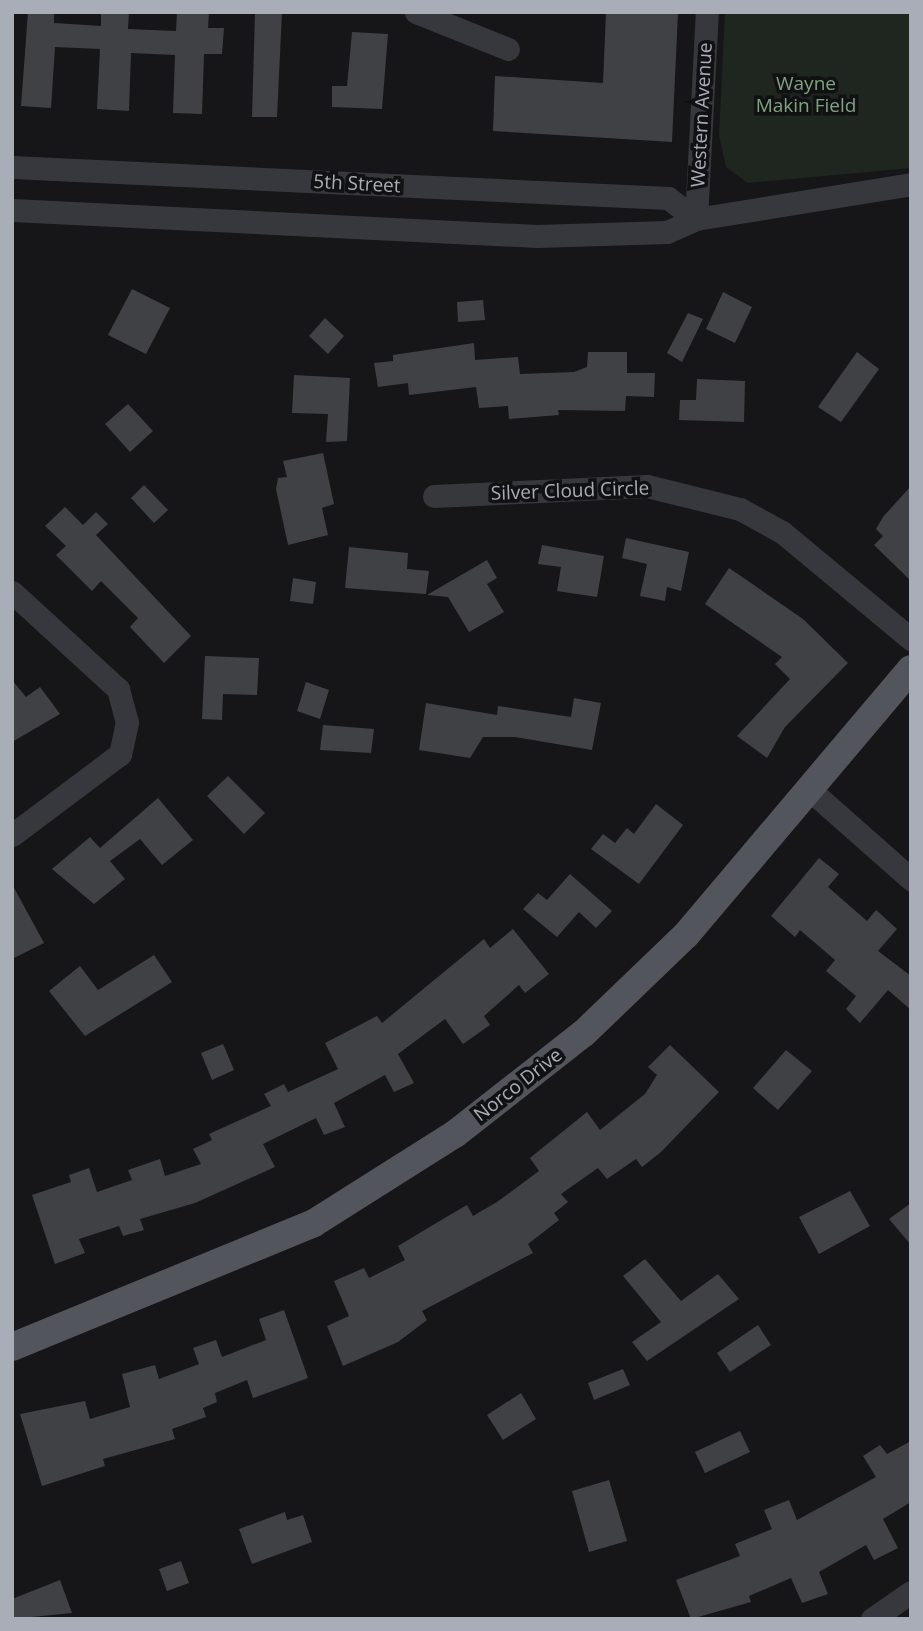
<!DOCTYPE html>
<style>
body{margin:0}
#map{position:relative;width:923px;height:1631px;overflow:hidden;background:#161618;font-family:"Open Sans",sans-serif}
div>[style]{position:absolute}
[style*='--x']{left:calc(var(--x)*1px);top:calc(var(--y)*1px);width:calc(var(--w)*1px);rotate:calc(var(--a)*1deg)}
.green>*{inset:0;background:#1e261f}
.building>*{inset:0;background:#404145}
.minor>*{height:23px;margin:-11.5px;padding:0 11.5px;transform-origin:11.5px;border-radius:11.5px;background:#37383d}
.major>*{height:28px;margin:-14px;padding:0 14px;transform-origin:14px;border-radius:14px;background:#53555c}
span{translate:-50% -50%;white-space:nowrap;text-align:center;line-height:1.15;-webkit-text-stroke:7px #111113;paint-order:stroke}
.park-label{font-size:19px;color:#7fa381}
.street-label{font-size:19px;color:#a8adb8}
.frame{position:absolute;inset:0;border:14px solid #a8adb8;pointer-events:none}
</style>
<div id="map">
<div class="green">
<div style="clip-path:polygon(725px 12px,911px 12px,911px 168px,748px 183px,726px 167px,719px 136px)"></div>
</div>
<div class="building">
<div style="clip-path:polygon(28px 12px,54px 12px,54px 23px,101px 26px,101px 12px,129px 12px,128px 29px,176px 31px,177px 12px,209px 12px,208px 28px,224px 28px,222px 54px,204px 54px,202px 114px,173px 113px,175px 55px,131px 53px,129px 111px,97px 109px,100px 49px,55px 47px,51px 108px,21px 106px)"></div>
<div style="clip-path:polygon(255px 12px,282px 12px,277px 117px,252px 117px)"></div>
<div style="clip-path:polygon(606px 12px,678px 12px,672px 142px,493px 131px,495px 76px,603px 83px)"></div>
<div style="clip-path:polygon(352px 32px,388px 34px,382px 109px,332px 107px,332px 86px,347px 86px)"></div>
<div style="clip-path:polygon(132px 289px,170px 308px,146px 354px,108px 335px)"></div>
<div style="clip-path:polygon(723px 292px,752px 307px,735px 343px,706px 329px)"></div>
<div style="clip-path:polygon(483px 300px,485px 320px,458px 322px,457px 302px)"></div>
<div style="clip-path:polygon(688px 313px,703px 319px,682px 362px,667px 353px)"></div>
<div style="clip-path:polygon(325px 318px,344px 336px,328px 354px,309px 336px)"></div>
<div style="clip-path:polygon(474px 343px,475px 360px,518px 357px,520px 374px,574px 372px,587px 367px,588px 352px,627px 352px,627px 373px,655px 373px,654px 397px,626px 396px,625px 411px,558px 410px,559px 415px,509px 419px,508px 406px,479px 408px,476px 387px,409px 395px,408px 383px,378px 387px,374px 363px,393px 361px,393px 355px)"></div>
<div style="clip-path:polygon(857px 352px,879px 369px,841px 422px,818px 407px)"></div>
<div style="clip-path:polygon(294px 375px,350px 378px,347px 441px,326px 442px,328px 414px,292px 413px)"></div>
<div style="clip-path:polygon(697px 379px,745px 381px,744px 422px,679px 420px,680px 400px,696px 400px)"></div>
<div style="clip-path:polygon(128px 404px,153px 431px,130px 452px,105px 424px)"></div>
<div style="clip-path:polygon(323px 453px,334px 504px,322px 508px,328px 535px,288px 545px,276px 489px,278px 478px,287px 477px,283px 461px)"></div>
<div style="clip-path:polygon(144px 485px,168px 510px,154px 523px,131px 498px)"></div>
<div style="clip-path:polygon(911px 486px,911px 581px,874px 545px,883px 536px,876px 529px,883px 517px)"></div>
<div style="clip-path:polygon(65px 507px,83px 525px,96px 512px,108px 524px,96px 535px,191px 636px,164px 663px,130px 627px,138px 618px,101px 581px,92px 591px,56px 555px,66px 546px,45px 526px)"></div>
<div style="clip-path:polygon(626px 538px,689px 552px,681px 591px,667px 587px,665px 601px,640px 596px,647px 564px,622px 558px)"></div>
<div style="clip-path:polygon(542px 545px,604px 556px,597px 597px,557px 591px,561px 567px,538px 564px)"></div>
<div style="clip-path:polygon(349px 547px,408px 553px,407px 569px,429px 571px,426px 594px,345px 588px)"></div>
<div style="clip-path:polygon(487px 560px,497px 578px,487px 584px,504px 612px,469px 632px,448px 597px,427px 595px)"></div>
<div style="clip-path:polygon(729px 568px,803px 619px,848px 663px,785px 727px,767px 758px,737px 736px,790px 679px,775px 664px,782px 657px,705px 604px)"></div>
<div style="clip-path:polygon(293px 578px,316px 582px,313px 604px,290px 601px)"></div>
<div style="clip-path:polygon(205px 656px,259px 658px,257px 695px,223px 694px,222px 720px,202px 719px)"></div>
<div style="clip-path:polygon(12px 680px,26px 697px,40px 687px,60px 714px,12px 742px)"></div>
<div style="clip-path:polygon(306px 682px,329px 690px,320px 719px,297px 711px)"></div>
<div style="clip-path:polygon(574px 698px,601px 703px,592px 750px,515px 737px,483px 737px,470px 758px,419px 750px,426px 703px,497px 715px,498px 706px,571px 717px)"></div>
<div style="clip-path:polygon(323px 725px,374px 729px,371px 753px,320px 750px)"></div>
<div style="clip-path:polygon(228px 776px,265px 813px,244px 834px,207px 796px)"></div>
<div style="clip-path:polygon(158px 798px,193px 840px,162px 865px,140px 839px,110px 861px,125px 879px,94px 904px,52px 869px,90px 837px,100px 848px)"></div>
<div style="clip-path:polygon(656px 804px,683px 825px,639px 884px,591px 849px,603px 834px,615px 843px,627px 828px,634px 834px)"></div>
<div style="clip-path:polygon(819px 858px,839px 874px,828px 887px,867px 921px,876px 910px,897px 929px,878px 951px,911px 976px,911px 1010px,888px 990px,860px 1023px,846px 1009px,856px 996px,826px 971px,835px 960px,800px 930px,795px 937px,771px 916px)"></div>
<div style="clip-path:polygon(570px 874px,612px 911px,596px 928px,579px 912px,557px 937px,523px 909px,538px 893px,547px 900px)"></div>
<div style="clip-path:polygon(12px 884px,44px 943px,12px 959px)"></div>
<div style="clip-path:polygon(513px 929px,549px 974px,525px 993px,519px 985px,484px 1016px,490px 1025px,463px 1044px,445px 1019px,398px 1054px,414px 1083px,394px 1092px,385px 1075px,334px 1103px,345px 1127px,324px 1135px,316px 1118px,263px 1144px,275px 1167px,195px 1203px,140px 1219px,144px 1230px,123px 1236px,119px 1226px,79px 1239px,85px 1253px,55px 1264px,32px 1195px,71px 1182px,69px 1175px,89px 1168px,97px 1192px,132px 1180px,128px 1170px,160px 1159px,165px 1176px,201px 1164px,193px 1149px,212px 1140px,209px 1134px,271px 1106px,264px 1094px,284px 1084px,288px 1092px,338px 1069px,325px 1043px,377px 1016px,382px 1023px,484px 939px,490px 948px)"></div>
<div style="clip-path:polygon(154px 955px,172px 982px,85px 1036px,49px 991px,80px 966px,98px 990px)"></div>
<div style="clip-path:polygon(223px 1044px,234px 1070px,212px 1080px,201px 1053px)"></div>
<div style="clip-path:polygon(670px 1045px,719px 1092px,661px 1152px,642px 1167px,636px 1159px,607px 1179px,598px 1168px,561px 1194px,568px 1202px,554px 1213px,559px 1220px,528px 1244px,533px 1253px,422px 1311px,427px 1320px,398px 1342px,343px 1366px,327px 1326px,349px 1316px,334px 1281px,364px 1268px,369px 1278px,405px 1260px,398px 1246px,443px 1219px,467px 1205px,473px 1216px,497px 1202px,539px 1171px,530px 1158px,587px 1112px,600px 1130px,645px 1094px,657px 1075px,648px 1067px)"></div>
<div style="clip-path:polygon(786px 1050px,812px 1071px,778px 1110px,753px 1088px)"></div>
<div style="clip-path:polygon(850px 1191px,870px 1226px,819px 1254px,799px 1217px)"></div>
<div style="clip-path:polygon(911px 1203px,911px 1245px,889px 1219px)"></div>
<div style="clip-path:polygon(645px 1259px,681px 1301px,718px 1274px,739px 1299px,647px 1361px,632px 1342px,661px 1322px,623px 1276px)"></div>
<div style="clip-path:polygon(284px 1310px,308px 1378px,253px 1398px,247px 1380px,215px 1393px,217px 1402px,203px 1408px,206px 1417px,172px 1429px,175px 1439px,103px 1459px,105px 1466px,42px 1486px,20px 1414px,85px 1401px,90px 1419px,130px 1407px,122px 1374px,155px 1365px,159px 1379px,199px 1364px,193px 1348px,216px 1340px,222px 1357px,266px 1340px,259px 1319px)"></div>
<div style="clip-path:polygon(758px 1325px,771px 1345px,730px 1372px,717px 1353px)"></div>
<div style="clip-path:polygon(623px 1369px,630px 1385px,594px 1400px,588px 1383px)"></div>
<div style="clip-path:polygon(521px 1393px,536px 1419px,503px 1440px,487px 1415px)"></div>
<div style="clip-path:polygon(740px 1431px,750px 1452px,705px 1473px,695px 1452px)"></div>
<div style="clip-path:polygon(911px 1441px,911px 1502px,883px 1519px,898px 1548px,874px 1560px,866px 1545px,819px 1572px,828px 1594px,802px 1603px,791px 1578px,749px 1596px,751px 1602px,691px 1619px,676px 1580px,740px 1556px,735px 1544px,772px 1529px,764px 1510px,789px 1500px,797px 1520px,876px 1477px,863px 1456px,880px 1445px,887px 1454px)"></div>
<div style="clip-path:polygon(609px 1480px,627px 1541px,589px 1552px,572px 1491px)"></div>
<div style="clip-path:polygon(285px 1512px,287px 1520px,303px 1515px,312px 1542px,252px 1564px,239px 1529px)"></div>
<div style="clip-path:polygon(181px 1561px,189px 1583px,167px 1591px,159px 1569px)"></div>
<div style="clip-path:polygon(60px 1580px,72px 1613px,12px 1619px,12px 1599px)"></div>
</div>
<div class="minor">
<div style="--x:416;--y:12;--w:99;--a:21.9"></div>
<div style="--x:12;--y:167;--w:657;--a:2.71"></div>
<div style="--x:668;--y:198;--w:35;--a:37"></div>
<div style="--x:12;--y:210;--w:526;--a:2.84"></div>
<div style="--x:537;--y:236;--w:130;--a:-1.8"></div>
<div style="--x:667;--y:232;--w:32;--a:-24"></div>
<div style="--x:696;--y:219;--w:218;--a:-9.2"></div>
<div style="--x:696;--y:219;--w:207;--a:-87"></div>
<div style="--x:434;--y:496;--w:213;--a:-2.7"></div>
<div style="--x:647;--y:486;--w:96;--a:13.9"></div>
<div style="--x:740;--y:509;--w:48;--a:28.7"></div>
<div style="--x:782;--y:532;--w:168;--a:39.7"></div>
<div style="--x:12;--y:592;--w:144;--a:42.5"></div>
<div style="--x:118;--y:689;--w:34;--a:75"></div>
<div style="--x:127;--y:722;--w:33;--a:102"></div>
<div style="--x:120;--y:754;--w:135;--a:143.1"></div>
<div style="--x:810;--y:790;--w:135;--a:41.4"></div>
<div style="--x:872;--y:1619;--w:47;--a:-34.7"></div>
</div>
<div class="major">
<div style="--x:12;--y:1347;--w:326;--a:-22.3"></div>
<div style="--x:314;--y:1223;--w:167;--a:-32.3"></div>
<div style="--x:455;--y:1134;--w:164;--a:-38.1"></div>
<div style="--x:584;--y:1033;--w:141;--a:-43.9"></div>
<div style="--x:686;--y:935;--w:348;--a:-49.8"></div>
</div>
<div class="park-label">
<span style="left:806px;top:95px">Wayne<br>Makin Field</span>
</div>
<div class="street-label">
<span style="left:702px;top:115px;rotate:-87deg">Western Avenue</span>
<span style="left:357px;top:184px;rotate:3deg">5th Street</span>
<span style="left:570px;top:491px;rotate:-2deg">Silver Cloud Circle</span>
<span style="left:518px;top:1085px;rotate:-38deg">Norco Drive</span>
</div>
<div class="frame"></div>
</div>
